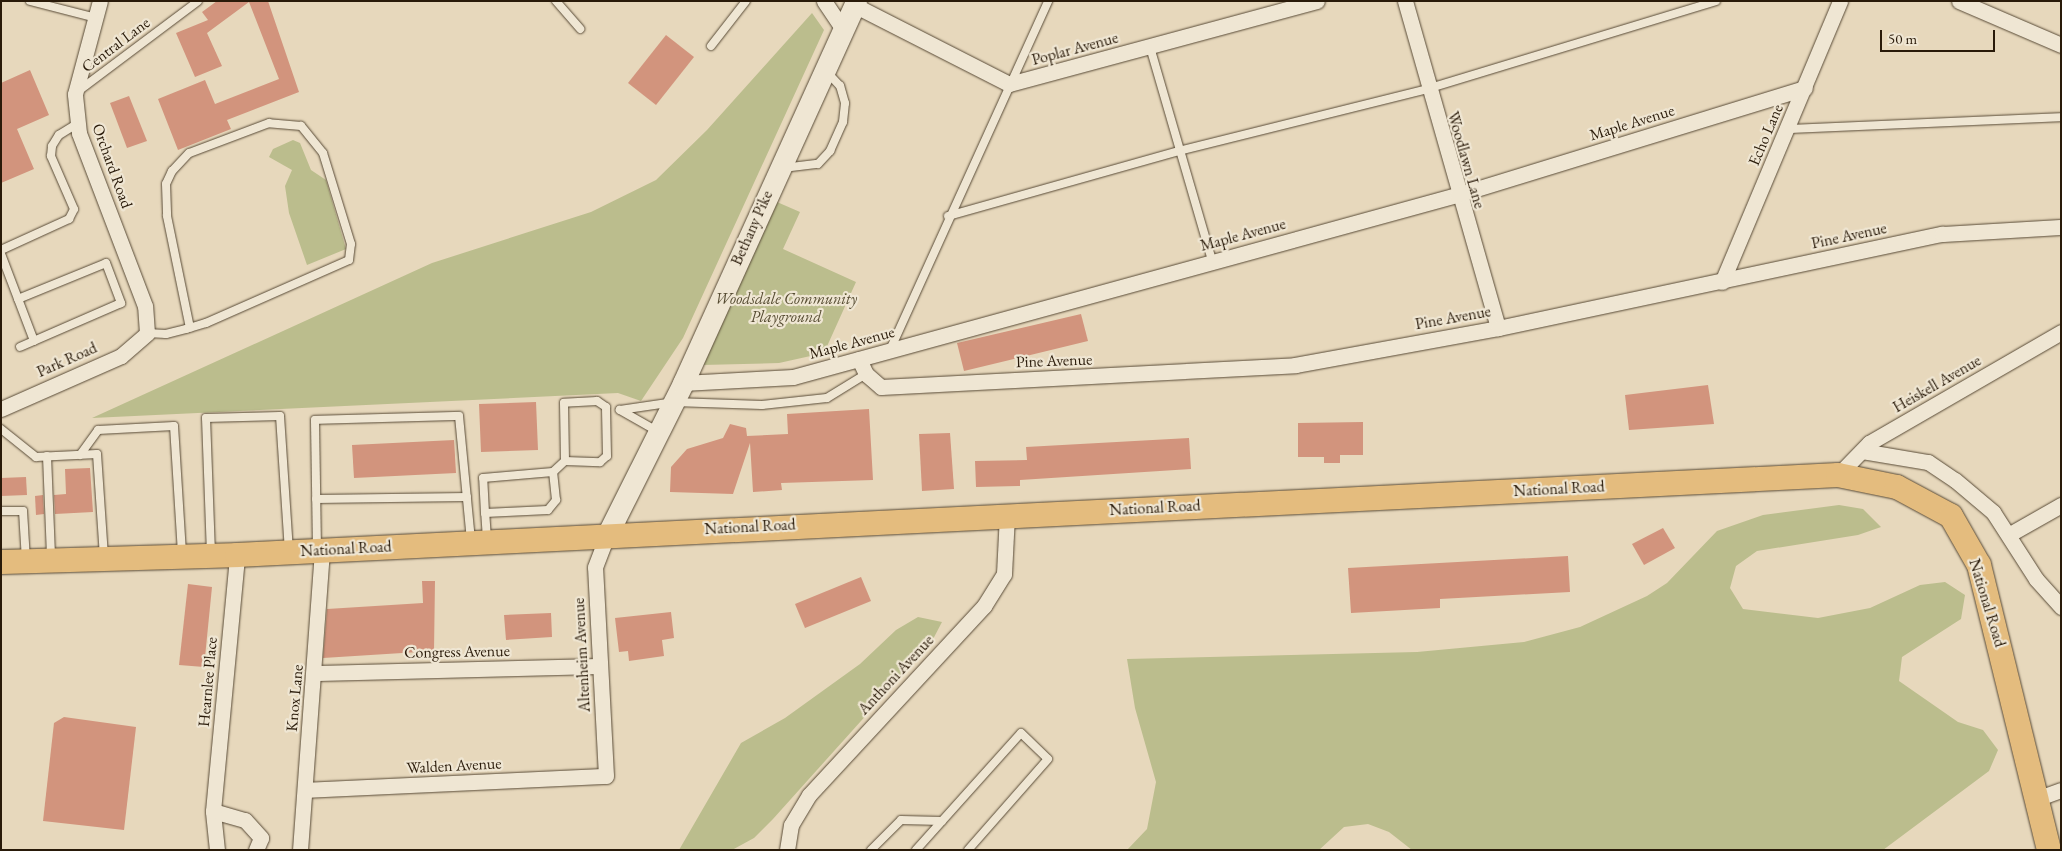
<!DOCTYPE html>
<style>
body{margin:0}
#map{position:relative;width:2062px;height:851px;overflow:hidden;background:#e7d8bc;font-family:"EB Garamond",serif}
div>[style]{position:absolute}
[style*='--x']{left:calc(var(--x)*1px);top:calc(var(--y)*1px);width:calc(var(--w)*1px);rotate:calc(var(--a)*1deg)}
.green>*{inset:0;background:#bbbd8d}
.building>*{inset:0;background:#d2947d}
.roads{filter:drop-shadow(0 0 1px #584a36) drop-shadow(0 0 1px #584a36)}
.lane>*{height:8px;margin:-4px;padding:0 4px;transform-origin:4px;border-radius:4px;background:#efe6d3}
.street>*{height:15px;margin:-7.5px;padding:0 7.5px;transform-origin:7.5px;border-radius:7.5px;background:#efe6d3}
.secondary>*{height:21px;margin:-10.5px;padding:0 10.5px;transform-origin:10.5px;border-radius:10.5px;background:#efe6d3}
.primary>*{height:24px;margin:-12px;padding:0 12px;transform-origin:12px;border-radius:12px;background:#e4bc7e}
span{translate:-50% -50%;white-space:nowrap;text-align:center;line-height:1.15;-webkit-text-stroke:4.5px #efe6d3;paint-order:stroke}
.street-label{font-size:16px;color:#291a09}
.park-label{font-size:16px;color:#554b31;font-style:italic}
.frame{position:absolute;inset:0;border:2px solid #291a09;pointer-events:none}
.scale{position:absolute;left:1880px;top:30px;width:115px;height:22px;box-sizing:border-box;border:2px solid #291a09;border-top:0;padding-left:6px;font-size:15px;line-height:18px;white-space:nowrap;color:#291a09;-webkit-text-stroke:4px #efe6d3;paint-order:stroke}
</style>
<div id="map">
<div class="green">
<div style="clip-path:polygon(812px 13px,824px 30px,683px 338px,641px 401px,618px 393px,92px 418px,432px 263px,591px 212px,656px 180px,707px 130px)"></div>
<div style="clip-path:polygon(293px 140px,300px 143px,311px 170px,326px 180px,346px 249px,307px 265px,289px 213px,285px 186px,292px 170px,269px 157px,273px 149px)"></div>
<div style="clip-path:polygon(777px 202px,800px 212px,783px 249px,856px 282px,824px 353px,779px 363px,702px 365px)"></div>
<div style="clip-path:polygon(1839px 505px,1863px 509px,1881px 527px,1858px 535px,1757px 551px,1736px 566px,1730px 588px,1743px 609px,1818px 618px,1870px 608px,1920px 585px,1945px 582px,1965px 595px,1961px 619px,1902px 657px,1899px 681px,1958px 722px,1983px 730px,1998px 750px,1989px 771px,1883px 850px,1412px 850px,1389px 832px,1368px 824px,1344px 827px,1319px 850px,1127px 850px,1147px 829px,1156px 782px,1135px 708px,1127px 659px,1417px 652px,1524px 642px,1580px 627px,1647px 596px,1667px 583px,1717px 531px,1763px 515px)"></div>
<div style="clip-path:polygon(918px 617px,942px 622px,931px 643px,773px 819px,754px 838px,732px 850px,679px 850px,741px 743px,785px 718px,860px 664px,896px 630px)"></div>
</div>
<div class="building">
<div style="clip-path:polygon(217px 1px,268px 1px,299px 92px,227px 120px,231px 129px,178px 150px,158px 99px,205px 80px,215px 104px,279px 79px,249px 2px,207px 33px,222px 66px,195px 77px,176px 33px,208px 20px,202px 12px)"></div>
<div style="clip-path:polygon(666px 35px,694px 57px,656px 105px,628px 83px)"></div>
<div style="clip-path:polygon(30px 70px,49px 115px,17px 129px,34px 169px,1px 183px,1px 83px)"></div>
<div style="clip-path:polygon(129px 96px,147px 141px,127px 148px,110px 103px)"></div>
<div style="clip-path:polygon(1081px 314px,1088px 341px,964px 371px,957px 343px)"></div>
<div style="clip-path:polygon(1708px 385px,1714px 424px,1629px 430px,1625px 395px)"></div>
<div style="clip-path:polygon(536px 402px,538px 450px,481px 452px,479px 404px)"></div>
<div style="clip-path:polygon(869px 409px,873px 480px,781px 483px,782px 490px,753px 492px,750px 443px,733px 494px,670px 492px,671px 467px,687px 449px,723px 438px,730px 424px,746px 428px,747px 436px,788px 434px,787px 414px)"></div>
<div style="clip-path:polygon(1363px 422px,1363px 455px,1340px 455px,1340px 463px,1324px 463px,1324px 457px,1298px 457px,1298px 423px)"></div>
<div style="clip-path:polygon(950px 433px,954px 489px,922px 491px,919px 434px)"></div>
<div style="clip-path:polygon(1189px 438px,1191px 469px,1020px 480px,1020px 486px,976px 487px,975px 461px,1027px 460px,1026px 447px)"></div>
<div style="clip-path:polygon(454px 440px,456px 473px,354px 478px,352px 445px)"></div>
<div style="clip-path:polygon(90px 468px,93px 512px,55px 514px,54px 495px,66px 494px,65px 469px)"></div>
<div style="clip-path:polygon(26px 477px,27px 495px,1px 496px,1px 478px)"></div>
<div style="clip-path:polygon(43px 495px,44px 514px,36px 515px,35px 496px)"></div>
<div style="clip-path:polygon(1663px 528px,1675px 548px,1644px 565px,1632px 544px)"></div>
<div style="clip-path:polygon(1568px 556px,1570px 592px,1440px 599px,1440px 608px,1351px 613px,1348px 568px)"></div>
<div style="clip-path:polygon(861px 577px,871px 601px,805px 628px,795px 604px)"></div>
<div style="clip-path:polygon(422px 581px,435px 581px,434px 651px,323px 658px,327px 609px,423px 603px)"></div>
<div style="clip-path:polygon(188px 584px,212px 587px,204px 667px,179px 665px)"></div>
<div style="clip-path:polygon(671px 612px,674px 638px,662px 640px,664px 656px,629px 661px,628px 651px,619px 652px,615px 618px)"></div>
<div style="clip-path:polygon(551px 613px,552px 637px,506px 640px,504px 615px)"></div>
<div style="clip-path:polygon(64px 717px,136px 727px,124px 830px,43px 821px,54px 723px)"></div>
</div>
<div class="roads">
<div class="lane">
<div style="--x:30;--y:1;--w:68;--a:14.4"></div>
<div style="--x:556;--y:1;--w:37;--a:49"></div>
<div style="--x:711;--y:46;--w:57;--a:-52.1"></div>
<div style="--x:1150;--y:47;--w:223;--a:73.8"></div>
<div style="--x:77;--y:92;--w:151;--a:-36.9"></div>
<div style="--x:1788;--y:129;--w:273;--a:-2.5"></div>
<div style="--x:783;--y:168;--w:35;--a:-7"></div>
<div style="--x:818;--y:164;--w:18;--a:-47"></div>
<div style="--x:830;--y:151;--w:32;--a:-66"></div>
<div style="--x:843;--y:122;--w:19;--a:-84"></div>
<div style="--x:845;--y:103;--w:18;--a:-106"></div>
<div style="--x:840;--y:86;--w:19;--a:-133"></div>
<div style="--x:948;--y:216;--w:240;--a:-15.7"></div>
<div style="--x:1179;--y:151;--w:256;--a:-14"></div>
<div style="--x:1427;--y:89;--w:302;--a:-16.9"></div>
<div style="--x:1;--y:250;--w:75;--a:-24.5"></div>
<div style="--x:69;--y:219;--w:11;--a:-63"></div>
<div style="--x:74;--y:209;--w:58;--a:-113.5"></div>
<div style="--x:51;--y:156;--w:10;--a:-84"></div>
<div style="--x:52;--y:146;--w:13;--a:-58"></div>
<div style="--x:59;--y:135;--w:22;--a:-32"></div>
<div style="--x:1;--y:254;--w:93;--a:69.2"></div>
<div style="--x:18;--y:299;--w:95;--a:-22.2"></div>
<div style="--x:106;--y:263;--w:43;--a:69.4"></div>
<div style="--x:121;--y:303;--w:110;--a:156.5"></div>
<div style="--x:147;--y:333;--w:19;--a:3"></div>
<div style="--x:166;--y:334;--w:21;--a:-14"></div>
<div style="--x:186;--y:329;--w:21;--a:-17"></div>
<div style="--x:206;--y:323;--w:156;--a:-23.8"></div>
<div style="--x:349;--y:260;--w:16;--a:-83"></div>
<div style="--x:351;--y:244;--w:95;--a:-107.1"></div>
<div style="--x:323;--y:153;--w:35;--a:-129"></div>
<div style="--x:301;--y:126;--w:32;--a:-175"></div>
<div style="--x:269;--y:123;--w:85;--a:159.4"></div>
<div style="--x:189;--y:153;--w:25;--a:133"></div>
<div style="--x:172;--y:171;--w:14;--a:115"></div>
<div style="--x:166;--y:184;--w:32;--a:88"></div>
<div style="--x:167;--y:216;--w:114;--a:78.4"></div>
<div style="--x:890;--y:350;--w:383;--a:-65.6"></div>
<div style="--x:1;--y:429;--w:45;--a:38.7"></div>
<div style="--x:36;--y:457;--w:61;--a:-2.8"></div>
<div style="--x:97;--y:454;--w:103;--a:86.1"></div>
<div style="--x:657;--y:431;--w:43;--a:-150.4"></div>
<div style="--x:620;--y:410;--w:55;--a:-8.4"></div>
<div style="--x:674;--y:402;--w:88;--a:2"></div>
<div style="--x:762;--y:405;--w:65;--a:-6.1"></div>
<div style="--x:827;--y:398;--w:46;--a:-31.6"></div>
<div style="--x:80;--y:455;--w:31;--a:-54"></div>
<div style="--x:98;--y:430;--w:76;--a:-3"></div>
<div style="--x:174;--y:426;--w:128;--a:86.4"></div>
<div style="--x:47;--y:456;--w:101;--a:87.7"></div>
<div style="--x:316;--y:499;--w:151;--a:-0.8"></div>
<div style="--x:1;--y:511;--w:22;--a:0"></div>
<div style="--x:23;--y:511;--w:49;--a:86.5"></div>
<div style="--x:485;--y:513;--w:35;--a:-93"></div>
<div style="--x:483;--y:478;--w:70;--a:-4.9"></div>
<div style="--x:487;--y:539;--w:26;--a:-94"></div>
<div style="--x:485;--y:513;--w:63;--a:-2.7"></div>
<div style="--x:548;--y:510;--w:13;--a:-51"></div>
<div style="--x:556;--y:500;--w:28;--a:-96"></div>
<div style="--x:553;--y:472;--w:16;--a:-43"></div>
<div style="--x:565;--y:461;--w:35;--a:2"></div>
<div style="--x:600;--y:462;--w:9;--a:-41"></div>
<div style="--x:607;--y:456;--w:49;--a:-91.2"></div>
<div style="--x:606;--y:407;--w:11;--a:-146"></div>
<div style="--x:597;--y:401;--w:33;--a:177"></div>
<div style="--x:564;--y:403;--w:58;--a:89"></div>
<div style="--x:317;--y:549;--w:129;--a:-90.9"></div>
<div style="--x:315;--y:420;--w:144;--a:-1.6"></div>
<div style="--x:459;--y:416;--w:125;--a:84.5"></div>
<div style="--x:211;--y:554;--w:136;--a:-92.1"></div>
<div style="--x:206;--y:418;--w:74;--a:-1.5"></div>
<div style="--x:280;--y:416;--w:134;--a:86.2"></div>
<div style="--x:871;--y:850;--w:42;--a:-45"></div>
<div style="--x:901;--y:820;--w:41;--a:1.4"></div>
<div style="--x:916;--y:850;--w:157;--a:-48.1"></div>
<div style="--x:1021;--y:733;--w:37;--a:44"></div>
<div style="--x:1048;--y:759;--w:121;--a:131.3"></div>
</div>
<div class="street">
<div style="--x:824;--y:1;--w:34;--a:56"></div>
<div style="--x:1405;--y:1;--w:340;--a:74.1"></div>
<div style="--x:1959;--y:1;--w:111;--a:23.3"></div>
<div style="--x:854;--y:5;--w:174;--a:27"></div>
<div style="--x:1009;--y:84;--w:319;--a:-15.1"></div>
<div style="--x:1722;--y:282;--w:305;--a:-67.2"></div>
<div style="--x:859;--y:359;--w:17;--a:65"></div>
<div style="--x:866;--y:374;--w:20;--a:41"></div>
<div style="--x:881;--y:387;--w:415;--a:-3"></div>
<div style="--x:1295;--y:365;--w:206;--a:-10.3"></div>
<div style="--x:1498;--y:328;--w:454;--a:-12"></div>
<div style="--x:1942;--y:234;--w:119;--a:-3.4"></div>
<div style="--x:683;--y:383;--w:110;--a:-3.1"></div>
<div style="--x:793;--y:377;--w:688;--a:-15.33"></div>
<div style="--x:1457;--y:195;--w:364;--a:-17.1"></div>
<div style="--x:1;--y:409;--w:131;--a:-23.8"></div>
<div style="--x:121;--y:356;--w:35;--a:-41"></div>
<div style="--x:147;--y:333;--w:27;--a:-94"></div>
<div style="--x:145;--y:306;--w:185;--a:-110.9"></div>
<div style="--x:79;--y:133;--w:39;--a:-96"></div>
<div style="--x:75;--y:94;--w:96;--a:-75"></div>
<div style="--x:1862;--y:451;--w:67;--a:9.5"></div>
<div style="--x:1928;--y:462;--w:32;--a:34"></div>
<div style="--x:1955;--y:480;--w:50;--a:40.1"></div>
<div style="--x:1993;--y:512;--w:80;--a:57.3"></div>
<div style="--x:2036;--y:579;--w:38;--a:48"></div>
<div style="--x:1838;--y:475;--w:45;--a:-45.9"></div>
<div style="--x:1869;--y:443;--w:222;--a:-30"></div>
<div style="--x:2010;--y:534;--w:59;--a:-29.6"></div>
<div style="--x:315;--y:673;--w:285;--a:-1.4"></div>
<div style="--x:305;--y:790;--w:301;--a:-2.7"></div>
<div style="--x:606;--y:776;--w:209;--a:-93"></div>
<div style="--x:595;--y:567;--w:34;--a:-69"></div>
<div style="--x:2039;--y:798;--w:23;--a:-20"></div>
<div style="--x:213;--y:811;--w:33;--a:16"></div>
<div style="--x:245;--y:820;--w:24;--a:48"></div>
<div style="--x:261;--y:838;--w:13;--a:113"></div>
<div style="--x:217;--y:850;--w:39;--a:-96"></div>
<div style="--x:213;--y:811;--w:257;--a:-84.6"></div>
<div style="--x:300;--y:850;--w:301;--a:-85.8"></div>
<div style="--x:787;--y:850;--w:25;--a:-81"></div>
<div style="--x:791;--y:825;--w:35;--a:-59"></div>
<div style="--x:809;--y:795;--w:258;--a:-47.2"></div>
<div style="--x:984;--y:606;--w:38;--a:-58"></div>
<div style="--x:1004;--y:574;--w:59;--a:-87.1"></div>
</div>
<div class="secondary">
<div style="--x:607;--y:535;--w:170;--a:-63.4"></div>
<div style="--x:683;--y:383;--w:419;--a:-65.6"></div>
</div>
<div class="primary">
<div style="--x:1;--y:562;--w:236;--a:-1.7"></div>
<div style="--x:237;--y:555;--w:1603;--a:-2.86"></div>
<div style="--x:1838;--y:475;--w:60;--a:11.5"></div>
<div style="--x:1897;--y:487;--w:61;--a:28.2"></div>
<div style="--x:1951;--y:516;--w:56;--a:60.3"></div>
<div style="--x:1979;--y:565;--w:293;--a:76.2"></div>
</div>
</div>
<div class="street-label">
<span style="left:116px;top:45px;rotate:-37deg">Central Lane</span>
<span style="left:1075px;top:49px;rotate:-15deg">Poplar Avenue</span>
<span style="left:1632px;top:123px;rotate:-17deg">Maple Avenue</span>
<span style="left:1766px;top:135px;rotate:-67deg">Echo Lane</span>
<span style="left:1466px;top:160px;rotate:74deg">Woodlawn Lane</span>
<span style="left:112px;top:166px;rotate:70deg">Orchard Road</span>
<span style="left:752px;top:228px;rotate:-66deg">Bethany Pike</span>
<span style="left:1243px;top:235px;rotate:-15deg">Maple Avenue</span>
<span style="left:1849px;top:236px;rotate:-12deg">Pine Avenue</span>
<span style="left:1453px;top:318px;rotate:-10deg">Pine Avenue</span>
<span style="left:852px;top:343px;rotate:-15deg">Maple Avenue</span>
<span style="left:67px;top:360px;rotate:-24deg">Park Road</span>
<span style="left:1054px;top:361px;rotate:-2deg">Pine Avenue</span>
<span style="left:1937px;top:384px;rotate:-30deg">Heiskell Avenue</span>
<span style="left:1559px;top:489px;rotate:-3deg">National Road</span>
<span style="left:1155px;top:508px;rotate:-3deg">National Road</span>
<span style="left:750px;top:527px;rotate:-3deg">National Road</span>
<span style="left:346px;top:549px;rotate:-3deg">National Road</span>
<span style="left:1987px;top:603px;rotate:73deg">National Road</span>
<span style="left:457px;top:652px;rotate:-1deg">Congress Avenue</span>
<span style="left:582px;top:655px;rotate:-93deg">Altenheim Avenue</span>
<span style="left:896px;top:675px;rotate:-47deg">Anthoni Avenue</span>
<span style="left:208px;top:682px;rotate:-85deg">Hearnlee Place</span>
<span style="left:295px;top:698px;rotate:-85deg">Knox Lane</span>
<span style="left:454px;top:766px;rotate:-3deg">Walden Avenue</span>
</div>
<div class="park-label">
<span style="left:786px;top:308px">Woodsdale Community<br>Playground</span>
</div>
<div class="frame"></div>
<div class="scale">50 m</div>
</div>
